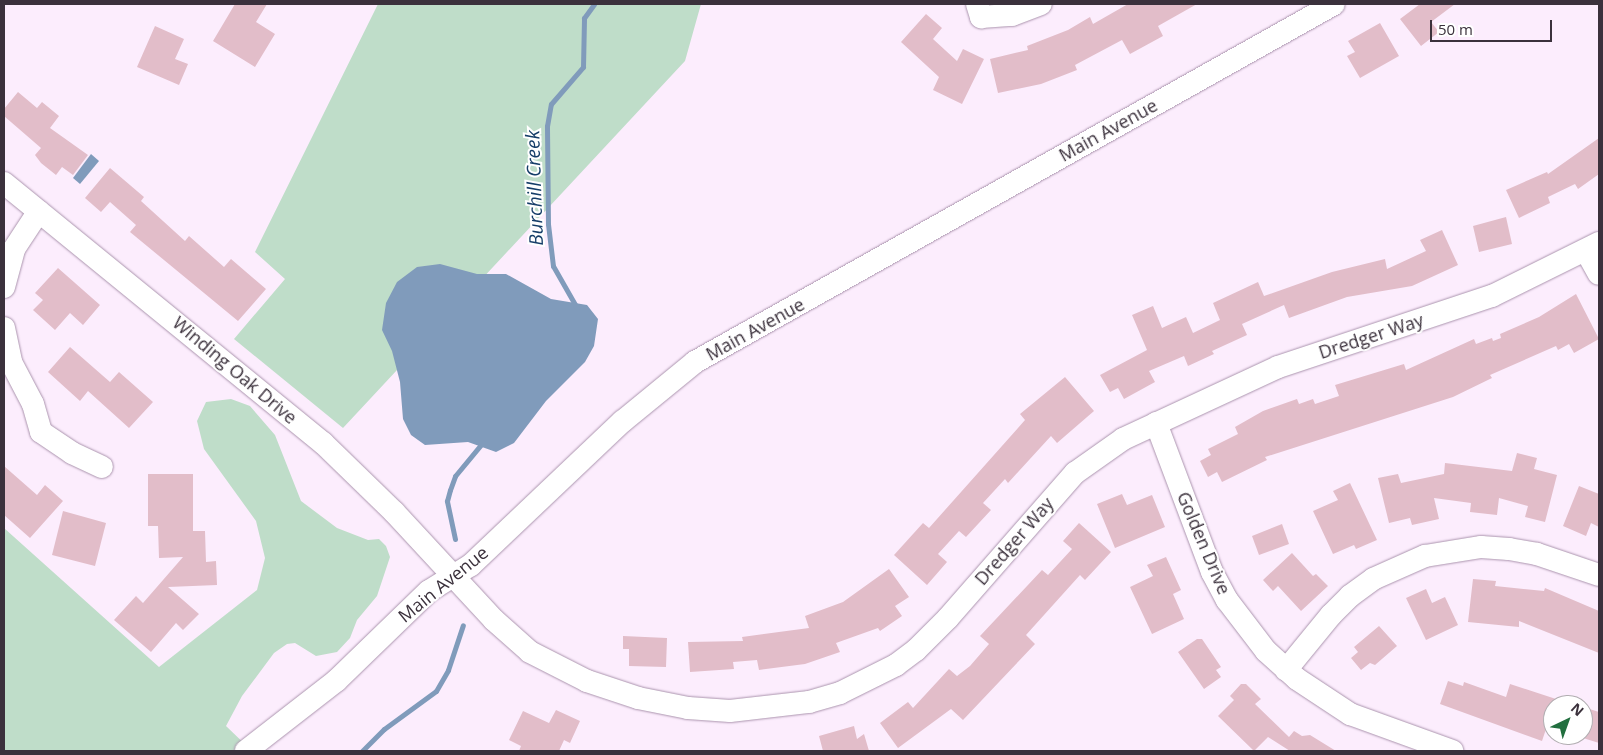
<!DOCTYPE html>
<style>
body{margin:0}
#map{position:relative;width:1603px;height:755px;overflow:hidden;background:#fcedfd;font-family:"Open Sans",sans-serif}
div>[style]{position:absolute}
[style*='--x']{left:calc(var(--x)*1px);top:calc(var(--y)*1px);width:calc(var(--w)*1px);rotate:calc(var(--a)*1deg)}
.green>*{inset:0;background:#bfddc9}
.water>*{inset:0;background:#809bbb}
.stream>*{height:5px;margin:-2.5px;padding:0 2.5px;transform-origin:2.5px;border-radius:2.5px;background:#809bbb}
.building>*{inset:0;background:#e2bdc9}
.roads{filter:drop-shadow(0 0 1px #ab94ae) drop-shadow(0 0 1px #ab94ae)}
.minor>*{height:22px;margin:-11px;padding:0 11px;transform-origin:11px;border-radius:11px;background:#fff}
span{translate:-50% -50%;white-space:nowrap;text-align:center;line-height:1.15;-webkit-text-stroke:4px #fff;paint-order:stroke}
.street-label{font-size:18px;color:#3b313c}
.water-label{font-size:19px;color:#153d68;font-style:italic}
.frame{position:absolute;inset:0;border:5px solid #3b313c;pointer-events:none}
.north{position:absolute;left:1543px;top:695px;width:50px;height:50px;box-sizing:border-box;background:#fff;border:1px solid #b1adb1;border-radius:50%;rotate:42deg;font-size:14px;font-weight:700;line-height:20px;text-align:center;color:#3b313c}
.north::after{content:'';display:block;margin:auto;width:18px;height:22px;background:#226f3f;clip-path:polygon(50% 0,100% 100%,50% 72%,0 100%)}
.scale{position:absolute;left:1430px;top:20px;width:122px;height:22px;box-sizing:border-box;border:2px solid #3b313c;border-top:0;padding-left:6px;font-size:15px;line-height:18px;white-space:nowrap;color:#3b313c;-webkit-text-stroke:4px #fff;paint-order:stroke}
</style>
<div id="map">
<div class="green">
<div style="clip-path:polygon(378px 4px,701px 4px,685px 61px,343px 428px,234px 339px,285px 279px,255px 252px)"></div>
<div style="clip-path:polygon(231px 399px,250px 406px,275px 435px,301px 501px,337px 528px,368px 540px,379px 539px,386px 546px,390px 557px,377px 596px,357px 620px,350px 638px,337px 652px,316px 656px,295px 643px,287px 644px,274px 653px,242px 696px,226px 726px,252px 751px,4px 751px,4px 528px,159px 667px,257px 590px,265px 558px,256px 521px,204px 449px,197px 421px,206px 402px)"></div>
</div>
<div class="water">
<div style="clip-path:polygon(91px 154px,99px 161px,80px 184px,73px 178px)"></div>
<div style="clip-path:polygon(440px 264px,477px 274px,506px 274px,551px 299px,587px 305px,598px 319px,594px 346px,585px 362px,546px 401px,514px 443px,496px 452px,468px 442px,425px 445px,411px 435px,403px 419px,400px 382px,392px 351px,382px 330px,386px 303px,397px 282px,417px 267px)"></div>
</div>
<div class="stream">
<div style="--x:577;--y:308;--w:48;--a:-119.7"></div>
<div style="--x:553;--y:266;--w:42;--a:-96.8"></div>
<div style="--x:548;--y:224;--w:98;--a:-90.6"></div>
<div style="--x:547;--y:126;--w:22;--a:-80"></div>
<div style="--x:551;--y:104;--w:49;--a:-49.1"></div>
<div style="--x:583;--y:67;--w:49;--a:-88.8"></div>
<div style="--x:584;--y:18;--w:17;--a:-54"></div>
<div style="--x:455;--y:539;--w:39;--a:-102"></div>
<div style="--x:447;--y:501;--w:11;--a:-75"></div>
<div style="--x:450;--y:490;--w:15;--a:-70"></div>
<div style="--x:455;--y:476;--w:44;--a:-50.5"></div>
<div style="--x:362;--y:751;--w:31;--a:-45"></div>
<div style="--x:384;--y:729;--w:64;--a:-36.2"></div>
<div style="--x:436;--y:691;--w:24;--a:-60"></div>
<div style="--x:448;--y:670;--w:47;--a:-71.6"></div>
</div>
<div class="building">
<div style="clip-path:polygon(235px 4px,267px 4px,256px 22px,275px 34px,255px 67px,213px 41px)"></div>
<div style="clip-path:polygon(1128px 4px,1197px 4px,1158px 26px,1163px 36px,1130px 54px,1122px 40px,1075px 65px,1077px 70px,1041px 84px,998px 93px,990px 59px,1028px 50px,1027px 46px,1068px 30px,1090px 17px,1093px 24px)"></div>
<div style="clip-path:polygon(1420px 4px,1455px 4px,1431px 22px,1439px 32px,1421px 46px,1400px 19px)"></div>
<div style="clip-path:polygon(926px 14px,942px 28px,933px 39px,957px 61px,963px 49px,984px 59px,962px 104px,933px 90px,939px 77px,901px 42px)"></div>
<div style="clip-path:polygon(1380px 23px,1399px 56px,1360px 78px,1347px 56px,1355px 52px,1348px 41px)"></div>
<div style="clip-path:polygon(155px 26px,184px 39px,175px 59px,188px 64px,179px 85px,137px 67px)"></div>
<div style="clip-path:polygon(18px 92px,37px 108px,42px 102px,59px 116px,50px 128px,88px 155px,73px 175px,62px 167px,56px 175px,41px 163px,35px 155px,41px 148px,4px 116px,4px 109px)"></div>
<div style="clip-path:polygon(1599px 138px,1599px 174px,1578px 189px,1575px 184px,1548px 197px,1550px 203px,1519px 218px,1506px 190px,1547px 172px,1548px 174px)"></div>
<div style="clip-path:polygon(110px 168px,144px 197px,141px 201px,185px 241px,189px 236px,224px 267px,231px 259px,266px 289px,238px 321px,130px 232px,136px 225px,110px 202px,101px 212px,85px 198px)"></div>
<div style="clip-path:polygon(1506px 217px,1512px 244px,1479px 252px,1473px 226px)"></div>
<div style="clip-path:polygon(1442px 230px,1458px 265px,1412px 286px,1347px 297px,1289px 318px,1284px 305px,1242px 324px,1247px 335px,1212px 351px,1214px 354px,1188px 366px,1184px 356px,1149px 371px,1155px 382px,1124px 399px,1118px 388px,1110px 392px,1100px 375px,1147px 350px,1132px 315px,1153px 306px,1162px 328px,1186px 317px,1193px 333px,1220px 320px,1213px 303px,1258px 282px,1264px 296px,1332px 272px,1385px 259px,1387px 269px,1426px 251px,1420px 240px)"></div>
<div style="clip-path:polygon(58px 268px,100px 305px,83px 325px,70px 313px,55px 330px,33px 310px,43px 300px,35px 293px)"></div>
<div style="clip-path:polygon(1576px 294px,1599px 339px,1574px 353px,1569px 344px,1558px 350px,1556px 346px,1490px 375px,1492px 378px,1453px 397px,1265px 457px,1267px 460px,1222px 482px,1217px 472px,1208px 477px,1200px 461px,1211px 455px,1208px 449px,1238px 434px,1235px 427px,1263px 411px,1297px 399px,1299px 404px,1313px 399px,1315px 404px,1339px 396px,1335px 385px,1404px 364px,1406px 370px,1474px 339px,1476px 344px,1492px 338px,1493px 341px,1501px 338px,1500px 334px,1539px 317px)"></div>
<div style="clip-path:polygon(70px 347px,110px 382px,119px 372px,153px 402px,129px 428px,88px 391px,80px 401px,48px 372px)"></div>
<div style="clip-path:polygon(1065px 377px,1094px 411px,1057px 443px,1051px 436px,1008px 483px,1005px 479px,983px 503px,991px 510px,966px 537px,959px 531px,938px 554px,947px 562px,927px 585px,894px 555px,923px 523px,929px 528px,1025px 420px,1020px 414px)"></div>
<div style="clip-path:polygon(1517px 453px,1537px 458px,1534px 469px,1557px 475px,1545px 522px,1525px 517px,1528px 506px,1499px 498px,1497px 515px,1470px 512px,1471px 503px,1434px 498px,1439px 519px,1412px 525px,1410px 518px,1389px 523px,1378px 478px,1398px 474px,1401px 483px,1444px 474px,1445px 463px,1512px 471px)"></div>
<div style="clip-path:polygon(4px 466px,37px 495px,45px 485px,63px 501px,30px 538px,4px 515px)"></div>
<div style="clip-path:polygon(148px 474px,193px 474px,193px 531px,205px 531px,206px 562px,216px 561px,217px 585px,168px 587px,199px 614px,183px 630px,176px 623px,151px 652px,114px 620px,136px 596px,143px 603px,183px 557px,159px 558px,158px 526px,148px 526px)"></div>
<div style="clip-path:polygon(1350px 483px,1377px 540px,1356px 549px,1354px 545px,1333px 554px,1313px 511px,1338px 500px,1333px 491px)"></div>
<div style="clip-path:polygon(1579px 486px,1599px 494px,1599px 527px,1591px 523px,1586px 536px,1563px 526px)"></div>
<div style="clip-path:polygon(1122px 494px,1127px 505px,1152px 495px,1165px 527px,1115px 548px,1097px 504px)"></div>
<div style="clip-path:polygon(63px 511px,106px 523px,95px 566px,52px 555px)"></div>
<div style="clip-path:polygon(1079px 523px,1111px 552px,1085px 580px,1080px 575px,1026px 635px,1035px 644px,963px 720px,951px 709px,898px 748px,880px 723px,908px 702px,913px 708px,949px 669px,957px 676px,970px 666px,989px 644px,980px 636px,1042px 570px,1048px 575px,1072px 549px,1063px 541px)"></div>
<div style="clip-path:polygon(1282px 524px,1289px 544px,1259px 555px,1252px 536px)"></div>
<div style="clip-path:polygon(1292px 553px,1313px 576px,1316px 574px,1328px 586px,1301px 611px,1278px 586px,1273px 591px,1263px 580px)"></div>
<div style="clip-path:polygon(1166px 557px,1181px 590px,1173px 594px,1184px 619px,1152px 634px,1130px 587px,1153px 576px,1147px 565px)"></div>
<div style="clip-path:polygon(889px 569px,909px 597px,895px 606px,902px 616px,880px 631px,878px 628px,836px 643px,840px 652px,805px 664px,759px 670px,757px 660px,733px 662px,734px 669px,690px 672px,688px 642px,743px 641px,742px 637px,809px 628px,805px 616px,843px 602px)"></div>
<div style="clip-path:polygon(1473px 579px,1496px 581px,1495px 586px,1544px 591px,1545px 588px,1599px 611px,1599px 653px,1519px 621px,1519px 627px,1468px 622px)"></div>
<div style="clip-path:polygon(1426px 589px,1432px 603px,1445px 597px,1458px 625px,1426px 640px,1406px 598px)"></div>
<div style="clip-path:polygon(1379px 626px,1397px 646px,1375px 665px,1370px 663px,1361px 670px,1351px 658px,1358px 652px,1354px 647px)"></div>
<div style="clip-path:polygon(623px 636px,667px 638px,666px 667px,629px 666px,629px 649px,623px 649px)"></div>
<div style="clip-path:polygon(1197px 639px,1202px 639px,1221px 667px,1216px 670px,1221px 677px,1204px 689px,1178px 652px)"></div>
<div style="clip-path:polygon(1448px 681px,1463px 686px,1464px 682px,1506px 697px,1510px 684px,1556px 699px,1542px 741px,1440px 704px)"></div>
<div style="clip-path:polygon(1241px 684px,1246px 684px,1261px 699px,1255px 704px,1289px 737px,1294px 731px,1302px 736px,1310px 735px,1336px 751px,1290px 751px,1268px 737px,1254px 751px,1218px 716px,1234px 700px,1230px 696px)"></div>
<div style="clip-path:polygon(1583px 707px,1599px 712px,1599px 743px,1583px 738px)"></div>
<div style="clip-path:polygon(556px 710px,580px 721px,570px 743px,564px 740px,559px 751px,519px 751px,521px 746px,509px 740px,523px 711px,549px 723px)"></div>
<div style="clip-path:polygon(854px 726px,857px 739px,864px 734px,869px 751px,823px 751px,819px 736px)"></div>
</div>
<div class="roads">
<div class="minor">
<div style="--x:977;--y:4;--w:14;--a:73"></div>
<div style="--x:981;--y:17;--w:31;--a:-4"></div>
<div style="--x:1012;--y:15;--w:31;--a:-21"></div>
<div style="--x:4;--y:183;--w:412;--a:39.2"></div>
<div style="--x:323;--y:443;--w:99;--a:44.2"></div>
<div style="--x:394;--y:512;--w:147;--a:47.2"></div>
<div style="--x:494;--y:620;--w:48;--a:41.6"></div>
<div style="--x:530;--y:652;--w:64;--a:27"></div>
<div style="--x:587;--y:681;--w:54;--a:18.4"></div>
<div style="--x:638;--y:698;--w:51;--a:11.3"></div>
<div style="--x:688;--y:708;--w:42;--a:4.1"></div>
<div style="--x:730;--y:711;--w:80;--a:-6.5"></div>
<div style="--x:809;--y:702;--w:32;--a:-16"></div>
<div style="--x:840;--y:693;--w:63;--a:-26.6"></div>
<div style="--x:896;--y:665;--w:25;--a:-37"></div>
<div style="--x:916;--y:650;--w:45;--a:-45"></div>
<div style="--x:948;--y:618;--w:193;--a:-48.8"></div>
<div style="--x:1075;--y:473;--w:59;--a:-35.3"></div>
<div style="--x:1123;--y:439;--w:171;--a:-24.9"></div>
<div style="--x:1278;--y:367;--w:225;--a:-18.4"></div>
<div style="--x:1492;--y:296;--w:119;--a:-26.4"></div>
<div style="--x:1586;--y:251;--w:26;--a:61"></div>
<div style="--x:4;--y:287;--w:39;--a:-75"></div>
<div style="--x:14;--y:249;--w:45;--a:-56.7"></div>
<div style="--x:4;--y:328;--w:35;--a:78"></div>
<div style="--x:11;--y:362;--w:47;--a:62.4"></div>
<div style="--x:33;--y:404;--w:29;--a:74"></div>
<div style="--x:41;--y:432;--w:37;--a:34"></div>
<div style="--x:72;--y:453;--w:33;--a:25"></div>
<div style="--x:1156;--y:423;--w:159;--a:69.4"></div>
<div style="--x:1212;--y:572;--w:32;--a:62"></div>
<div style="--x:1227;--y:600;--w:64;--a:52.6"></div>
<div style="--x:1266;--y:651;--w:42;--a:42.1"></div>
<div style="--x:1297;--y:679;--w:64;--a:33.4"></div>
<div style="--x:1350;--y:714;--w:109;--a:19.9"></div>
<div style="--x:1286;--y:670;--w:71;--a:-50.7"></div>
<div style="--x:1331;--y:615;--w:27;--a:-45"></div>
<div style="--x:1350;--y:596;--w:29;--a:-36"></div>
<div style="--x:1373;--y:579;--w:57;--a:-23.9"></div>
<div style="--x:1425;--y:556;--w:57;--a:-9.1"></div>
<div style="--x:1481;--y:547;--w:28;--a:4"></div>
<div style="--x:1509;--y:549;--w:28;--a:10"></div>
<div style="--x:1537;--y:554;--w:65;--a:18.7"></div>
<div style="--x:246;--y:751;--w:114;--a:-37.9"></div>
<div style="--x:336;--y:681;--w:129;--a:-44.1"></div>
<div style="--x:429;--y:591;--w:49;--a:-31.8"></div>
<div style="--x:471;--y:565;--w:209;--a:-43.5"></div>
<div style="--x:623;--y:421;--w:93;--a:-39.3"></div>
<div style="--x:695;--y:362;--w:732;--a:-29.26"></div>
</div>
</div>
<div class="street-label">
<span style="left:1108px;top:130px;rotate:-29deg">Main Avenue</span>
<span style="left:755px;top:329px;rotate:-29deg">Main Avenue</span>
<span style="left:1371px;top:336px;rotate:-18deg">Dredger Way</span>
<span style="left:235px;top:370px;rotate:40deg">Winding Oak Drive</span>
<span style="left:1014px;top:541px;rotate:-49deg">Dredger Way</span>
<span style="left:1204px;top:543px;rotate:67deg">Golden Drive</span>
<span style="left:443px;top:584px;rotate:-39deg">Main Avenue</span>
</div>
<div class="water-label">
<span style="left:535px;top:188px;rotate:-92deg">Burchill Creek</span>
</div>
<div class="frame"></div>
<div class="north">N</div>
<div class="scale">50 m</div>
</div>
